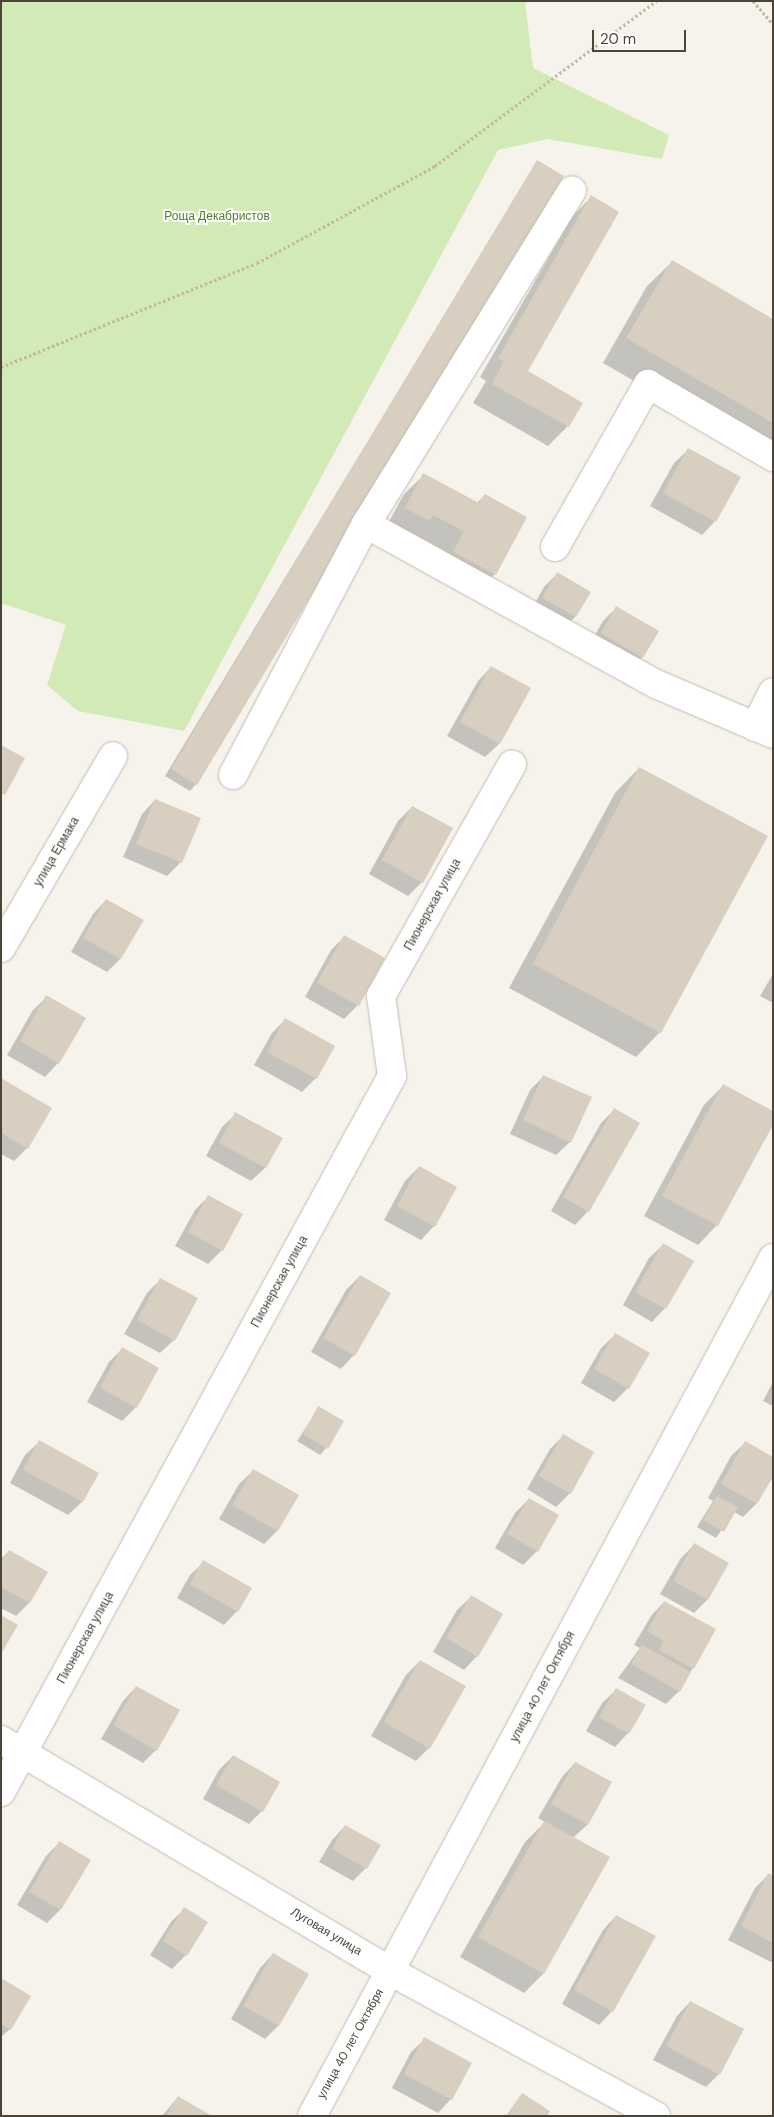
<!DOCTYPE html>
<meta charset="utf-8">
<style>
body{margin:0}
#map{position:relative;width:774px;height:2117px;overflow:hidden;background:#f6f3ec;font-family:"DM Sans",sans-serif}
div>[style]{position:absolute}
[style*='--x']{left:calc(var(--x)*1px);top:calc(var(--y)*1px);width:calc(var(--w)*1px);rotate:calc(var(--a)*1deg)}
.green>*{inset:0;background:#d2eab5}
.shadow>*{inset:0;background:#0003}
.building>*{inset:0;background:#d8cfc1}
.path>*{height:3px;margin-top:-1.5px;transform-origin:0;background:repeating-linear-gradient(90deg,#c4b79f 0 2.5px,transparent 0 5px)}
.roads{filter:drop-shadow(0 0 1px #c2bbae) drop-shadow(0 0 1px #c2bbae)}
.minor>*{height:28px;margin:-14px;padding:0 14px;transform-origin:14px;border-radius:14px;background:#fff}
span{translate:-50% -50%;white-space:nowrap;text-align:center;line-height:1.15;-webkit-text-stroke:4px #fff;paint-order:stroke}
.park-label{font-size:12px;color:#4a7f2a}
.street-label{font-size:12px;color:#4b4439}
.frame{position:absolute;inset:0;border:2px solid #4b4439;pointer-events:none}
.scale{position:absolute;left:592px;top:30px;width:94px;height:22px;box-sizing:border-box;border:2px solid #4b4439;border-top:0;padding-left:6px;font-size:15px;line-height:18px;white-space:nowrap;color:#4b4439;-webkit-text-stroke:4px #fff;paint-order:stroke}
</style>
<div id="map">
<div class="green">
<div style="clip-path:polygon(1px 1px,525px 1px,533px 68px,669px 135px,662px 159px,548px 139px,498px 150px,184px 731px,78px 711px,47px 685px,66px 625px,1px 603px)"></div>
</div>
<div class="shadow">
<div style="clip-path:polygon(537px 162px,196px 784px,190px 791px,165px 776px)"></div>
<div style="clip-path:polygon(591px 197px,527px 372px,581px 403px,568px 426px,548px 446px,473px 403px,486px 381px,480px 377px,572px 217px)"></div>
<div style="clip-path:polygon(672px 262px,773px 320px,773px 461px,603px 363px,647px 286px)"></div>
<div style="clip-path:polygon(688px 450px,715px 521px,702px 535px,650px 506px,674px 463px)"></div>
<div style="clip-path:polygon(424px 475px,477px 503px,485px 495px,495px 574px,475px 593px,434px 571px,445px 551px,414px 534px,409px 540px,386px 527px,404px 494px)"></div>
<div style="clip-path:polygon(557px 574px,590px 592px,575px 617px,562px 630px,530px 612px,544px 587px)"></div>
<div style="clip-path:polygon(616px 608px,657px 632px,642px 657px,628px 671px,588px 647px,603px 621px)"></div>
<div style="clip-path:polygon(491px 667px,529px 688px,499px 744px,485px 757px,447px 736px,478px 681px)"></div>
<div style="clip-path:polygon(639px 768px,660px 1032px,636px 1057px,509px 988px,615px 793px)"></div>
<div style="clip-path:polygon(155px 800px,181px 862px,167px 876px,123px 857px,142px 814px)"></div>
<div style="clip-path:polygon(412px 807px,422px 882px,408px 896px,369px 874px,398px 821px)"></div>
<div style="clip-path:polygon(106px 900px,142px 920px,120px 959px,107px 972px,71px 952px,93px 914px)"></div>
<div style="clip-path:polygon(344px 937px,358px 1005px,344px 1019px,305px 997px,331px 950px)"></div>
<div style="clip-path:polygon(773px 974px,773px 1003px,760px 996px)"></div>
<div style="clip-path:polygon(47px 997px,58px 1063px,45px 1077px,7px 1055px,33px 1010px)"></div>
<div style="clip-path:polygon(285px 1020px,316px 1078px,302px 1092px,254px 1065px,272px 1033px)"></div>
<div style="clip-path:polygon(544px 1076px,570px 1142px,556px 1155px,510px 1134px,530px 1090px)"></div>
<div style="clip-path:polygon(1px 1080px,27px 1148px,14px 1161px,1px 1154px)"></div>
<div style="clip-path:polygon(723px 1086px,717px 1225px,698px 1245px,644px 1216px,704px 1105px)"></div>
<div style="clip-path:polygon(614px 1110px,588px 1211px,575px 1225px,551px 1211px,601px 1123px)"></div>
<div style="clip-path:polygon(236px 1114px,281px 1139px,265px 1168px,251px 1181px,206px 1156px,222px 1127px)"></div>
<div style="clip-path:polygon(419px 1167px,434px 1226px,421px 1240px,384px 1220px,405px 1181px)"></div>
<div style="clip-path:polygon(208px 1197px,241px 1215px,222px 1250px,208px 1264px,175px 1246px,195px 1210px)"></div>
<div style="clip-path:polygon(663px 1245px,665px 1308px,652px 1322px,623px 1305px,649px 1258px)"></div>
<div style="clip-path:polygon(360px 1276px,354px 1355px,341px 1369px,311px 1352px,346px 1290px)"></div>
<div style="clip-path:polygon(161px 1279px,174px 1340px,160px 1353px,124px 1334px,147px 1293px)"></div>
<div style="clip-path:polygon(615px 1335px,628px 1388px,614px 1402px,581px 1383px,601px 1348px)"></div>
<div style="clip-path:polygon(122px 1349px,136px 1407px,122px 1421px,87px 1402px,109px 1362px)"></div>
<div style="clip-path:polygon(773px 1382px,773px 1406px,763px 1401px)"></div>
<div style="clip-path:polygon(319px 1408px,326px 1448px,320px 1455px,297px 1441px)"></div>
<div style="clip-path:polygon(563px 1436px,570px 1493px,556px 1507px,527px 1489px,550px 1449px)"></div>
<div style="clip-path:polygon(39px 1442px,97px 1474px,82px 1502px,68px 1515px,10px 1483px,25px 1455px)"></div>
<div style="clip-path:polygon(745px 1443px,756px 1504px,743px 1517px,734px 1512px,716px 1538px,697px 1527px,713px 1501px,708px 1498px,731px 1456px)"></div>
<div style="clip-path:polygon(253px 1471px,277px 1531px,264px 1544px,219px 1519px,239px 1484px)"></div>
<div style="clip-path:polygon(529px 1499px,537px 1551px,523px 1565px,495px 1548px,515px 1513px)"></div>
<div style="clip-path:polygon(694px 1545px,728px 1563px,707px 1600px,694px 1613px,660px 1594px,681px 1558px)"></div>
<div style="clip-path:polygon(9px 1551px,46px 1572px,29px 1603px,16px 1616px,1px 1608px,1px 1559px)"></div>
<div style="clip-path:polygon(204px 1562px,237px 1611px,224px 1625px,177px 1598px,190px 1575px)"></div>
<div style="clip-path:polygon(471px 1597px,477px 1656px,464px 1670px,433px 1652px,457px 1610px)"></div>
<div style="clip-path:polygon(664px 1602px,693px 1668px,679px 1691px,666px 1704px,618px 1678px,640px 1648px,634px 1645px,651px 1616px)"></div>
<div style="clip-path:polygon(420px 1661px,429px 1748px,416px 1761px,371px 1736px,406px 1675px)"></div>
<div style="clip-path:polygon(136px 1687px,156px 1750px,143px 1763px,101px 1739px,123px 1701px)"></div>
<div style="clip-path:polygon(616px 1690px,628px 1733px,615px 1747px,586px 1731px,602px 1703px)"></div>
<div style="clip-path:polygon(233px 1756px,262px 1811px,249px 1824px,203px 1799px,219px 1770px)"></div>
<div style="clip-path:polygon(575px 1763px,610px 1783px,587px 1825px,573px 1838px,608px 1858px,543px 1974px,524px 1993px,460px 1957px,525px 1842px,545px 1822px,538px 1818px,562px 1777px)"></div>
<div style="clip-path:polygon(345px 1826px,366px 1868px,353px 1881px,319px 1862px,332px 1840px)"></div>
<div style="clip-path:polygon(59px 1843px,60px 1910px,47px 1923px,17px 1905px,46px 1856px)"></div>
<div style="clip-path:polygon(768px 1875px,773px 1877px,773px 1963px,728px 1940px,755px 1888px)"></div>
<div style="clip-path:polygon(185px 1908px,206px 1922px,186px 1955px,172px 1969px,150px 1955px,171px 1922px)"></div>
<div style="clip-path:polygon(616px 1916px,612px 2011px,599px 2025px,562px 2004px,603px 1930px)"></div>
<div style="clip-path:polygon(273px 1954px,278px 2026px,265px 2039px,231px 2019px,260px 1968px)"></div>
<div style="clip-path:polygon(1px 1980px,10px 2029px,1px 2037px)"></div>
<div style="clip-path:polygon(690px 2002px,719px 2074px,706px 2087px,653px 2060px,677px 2016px)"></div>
<div style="clip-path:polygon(425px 2039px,451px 2099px,438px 2113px,392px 2088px,411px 2052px)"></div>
<div style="clip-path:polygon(522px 2094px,546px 2116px,506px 2116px)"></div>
<div style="clip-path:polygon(178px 2097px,210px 2116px,162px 2116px)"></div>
</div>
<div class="building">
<div style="clip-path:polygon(537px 160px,564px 176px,197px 785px,171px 769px)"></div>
<div style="clip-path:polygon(591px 195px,619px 212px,528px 371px,583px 403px,569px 427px,492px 384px,504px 361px,498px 358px)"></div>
<div style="clip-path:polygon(672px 260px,773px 319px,773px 423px,626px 338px)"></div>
<div style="clip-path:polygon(688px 448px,741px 477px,716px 522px,663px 493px)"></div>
<div style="clip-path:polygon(423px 473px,479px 503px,485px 494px,527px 517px,496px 575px,453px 552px,464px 531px,433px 515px,430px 521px,405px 508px)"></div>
<div style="clip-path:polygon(557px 572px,591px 592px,576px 617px,542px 598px)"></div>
<div style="clip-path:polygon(616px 606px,659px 631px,643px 658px,601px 633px)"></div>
<div style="clip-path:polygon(491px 666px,531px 688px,500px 744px,460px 722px)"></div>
<div style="clip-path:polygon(1px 745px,25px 758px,5px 795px,1px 793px)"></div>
<div style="clip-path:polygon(639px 767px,768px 836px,661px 1033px,533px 964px)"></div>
<div style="clip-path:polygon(155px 799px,201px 818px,182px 863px,136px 844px)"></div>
<div style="clip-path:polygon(412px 806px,453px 828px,423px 883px,382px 860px)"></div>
<div style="clip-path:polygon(106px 899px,144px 920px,121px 959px,83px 938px)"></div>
<div style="clip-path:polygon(344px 935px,385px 958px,359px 1006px,317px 983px)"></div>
<div style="clip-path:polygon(46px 995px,86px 1018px,59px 1064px,20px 1041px)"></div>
<div style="clip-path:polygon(285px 1018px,335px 1046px,317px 1079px,267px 1052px)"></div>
<div style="clip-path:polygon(543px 1075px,592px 1097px,571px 1143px,523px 1120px)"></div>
<div style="clip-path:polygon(1px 1078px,52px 1108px,28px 1149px,1px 1133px)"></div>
<div style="clip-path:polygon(723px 1084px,773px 1111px,773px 1125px,718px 1226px,662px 1196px)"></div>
<div style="clip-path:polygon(614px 1108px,640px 1123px,589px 1212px,563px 1197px)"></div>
<div style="clip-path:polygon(235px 1112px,283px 1138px,266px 1168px,219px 1143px)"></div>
<div style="clip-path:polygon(419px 1166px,457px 1187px,435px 1227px,397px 1206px)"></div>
<div style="clip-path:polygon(208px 1195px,243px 1214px,223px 1251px,188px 1232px)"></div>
<div style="clip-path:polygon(663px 1243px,694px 1261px,666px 1309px,635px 1292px)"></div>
<div style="clip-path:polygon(360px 1275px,391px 1293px,355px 1356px,323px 1338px)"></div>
<div style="clip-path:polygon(160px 1278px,198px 1298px,175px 1341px,137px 1320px)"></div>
<div style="clip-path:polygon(615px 1333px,650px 1353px,629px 1389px,594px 1369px)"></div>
<div style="clip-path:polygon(122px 1347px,159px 1368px,137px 1408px,100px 1388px)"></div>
<div style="clip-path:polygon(318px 1406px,344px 1421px,328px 1449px,303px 1434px)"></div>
<div style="clip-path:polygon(563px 1434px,594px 1452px,571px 1494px,539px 1476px)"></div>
<div style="clip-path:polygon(39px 1440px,99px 1473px,83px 1502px,23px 1470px)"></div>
<div style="clip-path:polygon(745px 1441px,773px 1457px,773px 1477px,757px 1504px,721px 1484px)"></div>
<div style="clip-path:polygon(253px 1469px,299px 1495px,278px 1531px,232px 1505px)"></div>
<div style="clip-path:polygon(717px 1496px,738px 1507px,724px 1532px,703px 1520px)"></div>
<div style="clip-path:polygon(529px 1498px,559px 1515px,538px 1552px,507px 1534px)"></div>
<div style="clip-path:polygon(694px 1543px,729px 1563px,708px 1600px,673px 1581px)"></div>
<div style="clip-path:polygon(9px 1550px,48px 1572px,30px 1603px,1px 1587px,1px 1563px)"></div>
<div style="clip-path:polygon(203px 1560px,252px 1588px,238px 1612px,190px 1584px)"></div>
<div style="clip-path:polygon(471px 1595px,503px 1614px,478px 1657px,446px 1638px)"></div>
<div style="clip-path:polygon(664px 1601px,716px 1629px,694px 1669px,659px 1650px,664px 1641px,647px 1631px)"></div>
<div style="clip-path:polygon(1px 1615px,18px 1625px,1px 1654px)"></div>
<div style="clip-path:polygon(642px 1645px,691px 1672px,680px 1692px,631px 1664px)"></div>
<div style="clip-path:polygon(420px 1660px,466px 1686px,430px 1749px,384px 1722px)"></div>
<div style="clip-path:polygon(136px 1686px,180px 1710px,157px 1751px,113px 1725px)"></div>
<div style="clip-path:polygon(616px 1688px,646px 1705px,629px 1734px,599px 1717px)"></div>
<div style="clip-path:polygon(233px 1755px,280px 1782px,263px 1812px,216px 1785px)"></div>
<div style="clip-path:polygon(575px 1762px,612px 1782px,588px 1825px,551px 1804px)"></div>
<div style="clip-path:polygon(544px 1821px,610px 1857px,544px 1974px,478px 1937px)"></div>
<div style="clip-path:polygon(345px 1825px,381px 1845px,367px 1869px,332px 1849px)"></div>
<div style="clip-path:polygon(59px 1841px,91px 1860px,61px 1910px,29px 1892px)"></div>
<div style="clip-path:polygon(768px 1873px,773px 1876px,773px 1943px,741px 1926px)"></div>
<div style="clip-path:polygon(184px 1907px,208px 1922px,187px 1956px,163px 1941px)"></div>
<div style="clip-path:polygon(616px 1915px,656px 1936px,613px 2012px,574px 1990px)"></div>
<div style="clip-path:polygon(273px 1953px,309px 1974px,279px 2026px,243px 2006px)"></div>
<div style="clip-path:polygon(1px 1978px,31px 1996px,11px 2030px,1px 2024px)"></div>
<div style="clip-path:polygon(690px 2001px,744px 2029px,720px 2075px,666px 2046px)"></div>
<div style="clip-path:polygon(424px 2037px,472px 2063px,452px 2100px,404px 2074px)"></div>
<div style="clip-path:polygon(522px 2093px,550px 2111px,547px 2116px,506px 2116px)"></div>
<div style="clip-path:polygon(178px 2096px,212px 2116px,166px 2116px)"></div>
</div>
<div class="path">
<div style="--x:753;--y:1;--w:30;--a:49"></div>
<div style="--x:1;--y:367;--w:276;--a:-22.1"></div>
<div style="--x:257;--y:263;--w:203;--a:-28.6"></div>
<div style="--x:435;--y:166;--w:276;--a:-36.7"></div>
</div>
<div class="roads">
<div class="minor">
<div style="--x:366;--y:524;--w:331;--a:28.9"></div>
<div style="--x:656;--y:684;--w:127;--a:23.1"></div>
<div style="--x:555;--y:547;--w:188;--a:-60.3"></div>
<div style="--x:648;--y:384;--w:145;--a:30.3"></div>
<div style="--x:755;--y:727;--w:39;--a:-63"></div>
<div style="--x:233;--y:775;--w:284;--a:-62.1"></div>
<div style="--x:366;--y:524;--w:392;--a:-58.3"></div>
<div style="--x:1;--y:948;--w:222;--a:-59.7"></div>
<div style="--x:1;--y:1740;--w:452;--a:30.7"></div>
<div style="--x:390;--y:1971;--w:303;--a:28.6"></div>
<div style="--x:1;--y:1792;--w:816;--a:-61.36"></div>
<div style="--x:392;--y:1076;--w:81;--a:-97.8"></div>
<div style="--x:381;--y:996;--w:266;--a:-60.5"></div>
<div style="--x:312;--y:2116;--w:974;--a:-61.75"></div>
</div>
</div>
<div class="park-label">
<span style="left:217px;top:217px">Роща Декабристов</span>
</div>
<div class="street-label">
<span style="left:57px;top:852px;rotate:-60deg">улица Ермака</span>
<span style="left:433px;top:905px;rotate:-61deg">Пионерская улица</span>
<span style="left:280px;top:1282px;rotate:-61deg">Пионерская улица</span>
<span style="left:86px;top:1638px;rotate:-61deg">Пионерская улица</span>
<span style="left:543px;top:1687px;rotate:-62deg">улица 40 лет Октября</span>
<span style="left:326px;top:1932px;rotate:31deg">Луговая улица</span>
<span style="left:351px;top:2044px;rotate:-61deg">улица 40 лет Октября</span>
</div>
<div class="frame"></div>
<div class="scale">20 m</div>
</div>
